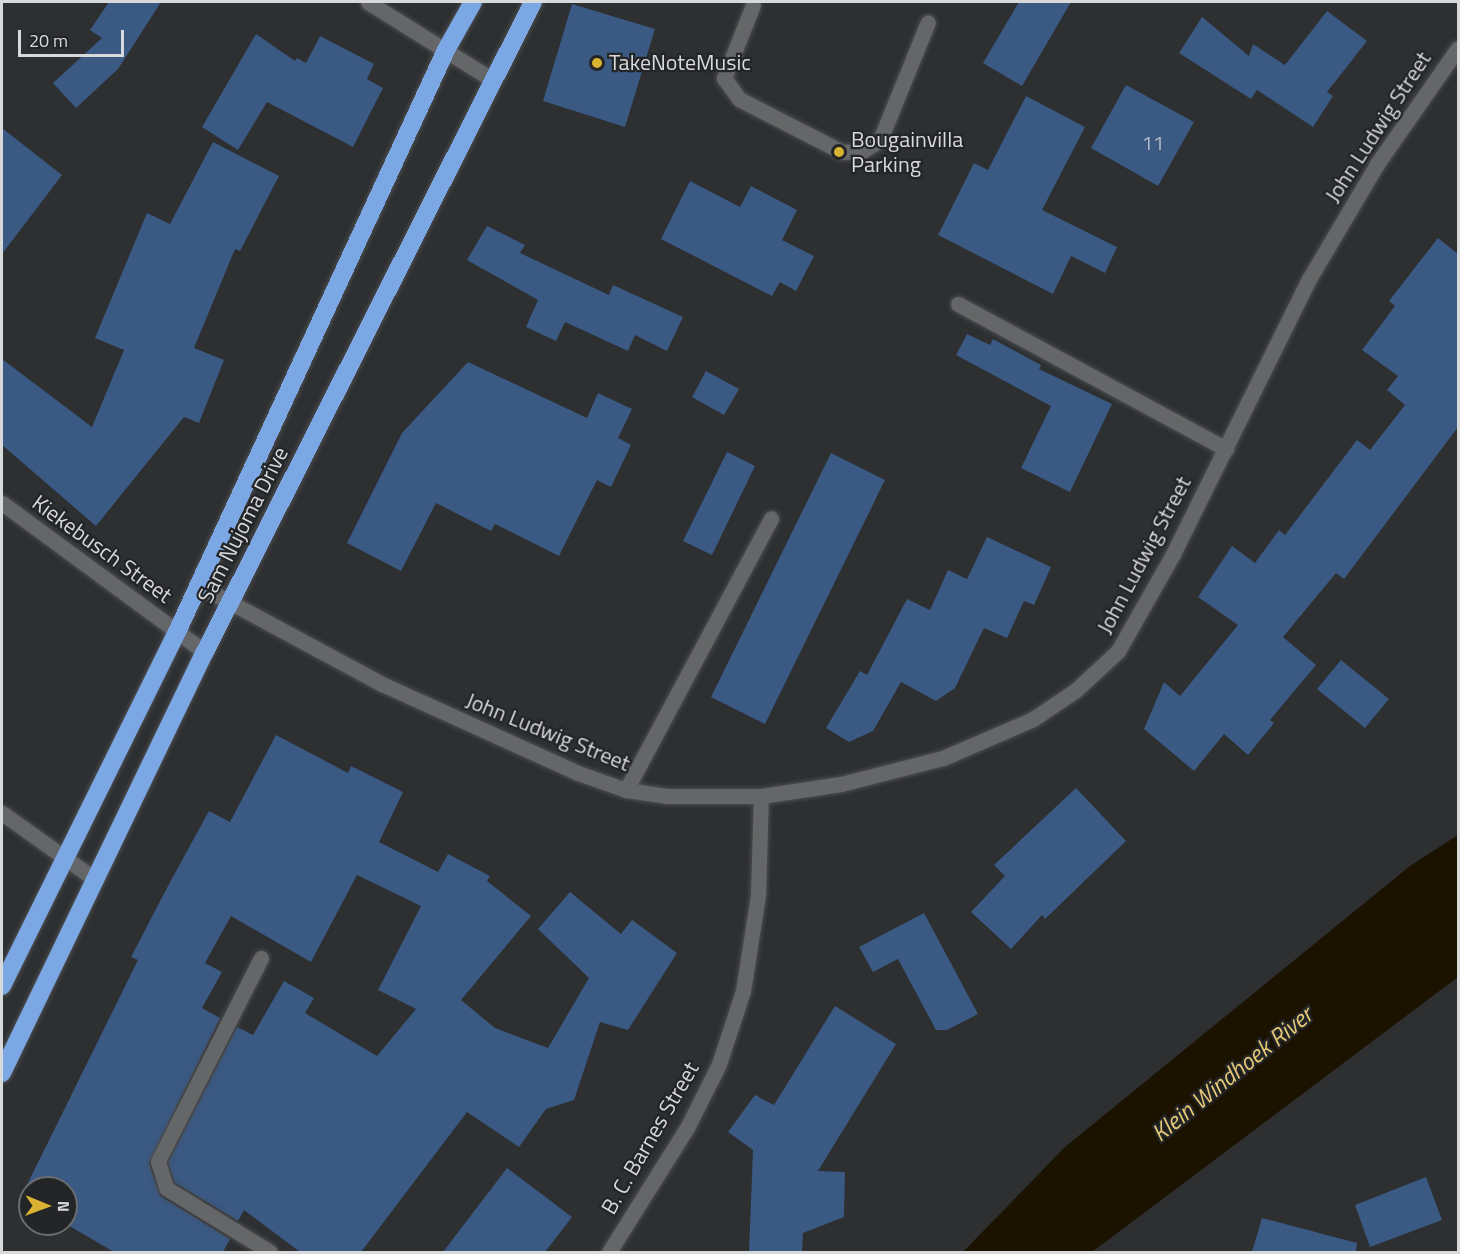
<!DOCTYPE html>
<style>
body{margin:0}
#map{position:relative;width:1460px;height:1254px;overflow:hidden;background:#2d2f31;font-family:"Titillium Web",sans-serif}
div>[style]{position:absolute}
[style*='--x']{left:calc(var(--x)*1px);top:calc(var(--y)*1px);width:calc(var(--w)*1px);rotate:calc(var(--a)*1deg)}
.water>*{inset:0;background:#1b1200}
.building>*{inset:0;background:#3a5983}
.roads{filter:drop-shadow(0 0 2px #4c4d4f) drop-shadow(0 0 2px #4c4d4f)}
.minor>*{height:15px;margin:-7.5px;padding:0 7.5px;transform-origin:7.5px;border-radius:7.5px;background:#646668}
.highway>*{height:18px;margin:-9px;padding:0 9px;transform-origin:9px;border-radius:9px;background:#7ba8e4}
.dots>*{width:16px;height:16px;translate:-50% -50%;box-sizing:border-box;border:3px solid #232527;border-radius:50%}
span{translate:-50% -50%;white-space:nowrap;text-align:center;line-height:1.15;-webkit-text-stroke:4.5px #232527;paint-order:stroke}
.number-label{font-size:20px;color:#b0b9c5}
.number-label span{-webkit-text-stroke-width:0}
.poi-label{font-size:22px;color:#d8d9db}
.left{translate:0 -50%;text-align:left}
.street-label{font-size:22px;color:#d8d9db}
.water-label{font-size:24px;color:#e6c976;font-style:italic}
.frame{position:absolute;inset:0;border:3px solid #d8d9db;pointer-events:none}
.north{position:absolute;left:18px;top:1176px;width:60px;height:60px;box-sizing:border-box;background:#232527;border:2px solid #6b6d6f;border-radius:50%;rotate:91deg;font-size:16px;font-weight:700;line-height:24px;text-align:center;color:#d8d9db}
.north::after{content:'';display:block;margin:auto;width:21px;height:27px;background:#dab333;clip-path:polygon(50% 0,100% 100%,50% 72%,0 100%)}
.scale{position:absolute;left:18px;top:30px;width:106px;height:27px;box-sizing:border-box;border:3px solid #d8d9db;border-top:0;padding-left:8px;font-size:18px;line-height:21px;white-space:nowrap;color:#d8d9db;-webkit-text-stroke:4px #232527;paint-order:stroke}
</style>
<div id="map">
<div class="water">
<div style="clip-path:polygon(1458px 835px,1458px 977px,1092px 1252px,963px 1252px,1065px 1147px,1410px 866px)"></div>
</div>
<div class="building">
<div style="clip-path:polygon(109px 2px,161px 2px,118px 69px,76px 108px,53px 83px,102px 38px,90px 30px)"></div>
<div style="clip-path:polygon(1019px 2px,1071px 2px,1022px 86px,983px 63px)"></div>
<div style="clip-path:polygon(572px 4px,655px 29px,625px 127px,543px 101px)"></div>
<div style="clip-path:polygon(1327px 11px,1367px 41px,1327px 92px,1333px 96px,1313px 127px,1257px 90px,1251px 99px,1179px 53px,1202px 17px,1249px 56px,1253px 44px,1285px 65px)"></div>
<div style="clip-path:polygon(256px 34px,295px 61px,297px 58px,306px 63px,320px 36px,374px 64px,367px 79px,383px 88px,353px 147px,267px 102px,238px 150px,202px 127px)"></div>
<div style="clip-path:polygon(1126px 85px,1194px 122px,1158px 186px,1091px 148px)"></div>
<div style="clip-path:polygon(1026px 96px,1085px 127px,1042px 210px,1117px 247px,1105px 273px,1071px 256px,1053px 294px,938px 235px,974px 163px,988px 170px)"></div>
<div style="clip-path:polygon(2px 128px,62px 175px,2px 254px)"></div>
<div style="clip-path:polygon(213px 142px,279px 176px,240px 251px,235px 249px,194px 348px,224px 360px,199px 423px,184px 417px,96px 526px,2px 445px,2px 359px,92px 427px,124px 350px,95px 338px,147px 213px,170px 224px)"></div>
<div style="clip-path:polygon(690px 181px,740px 207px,751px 186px,797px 210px,782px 240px,814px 256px,796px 291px,780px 282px,772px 296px,661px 239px)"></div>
<div style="clip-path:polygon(487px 226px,525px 245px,520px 253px,609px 295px,613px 285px,683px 317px,667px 351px,635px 335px,628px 351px,565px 322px,556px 341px,526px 327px,538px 300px,467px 260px)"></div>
<div style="clip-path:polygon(1438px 238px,1458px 254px,1458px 427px,1344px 579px,1336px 573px,1283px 637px,1316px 665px,1270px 720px,1274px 723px,1248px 755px,1224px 734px,1194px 771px,1144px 729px,1164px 682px,1180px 696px,1238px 625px,1198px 597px,1232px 546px,1255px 563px,1279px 530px,1285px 535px,1357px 440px,1370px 450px,1405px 405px,1387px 390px,1398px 376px,1362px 350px,1395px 306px,1389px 301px)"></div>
<div style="clip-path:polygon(967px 334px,990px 345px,993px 339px,1041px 365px,1039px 369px,1112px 404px,1070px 492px,1021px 468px,1051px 406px,956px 355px)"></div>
<div style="clip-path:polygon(468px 362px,587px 418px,598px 393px,632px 409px,618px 438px,631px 445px,611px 487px,597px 480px,559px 556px,495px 524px,491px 531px,436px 503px,401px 571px,347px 543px,402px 433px)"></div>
<div style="clip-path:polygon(706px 371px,739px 389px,724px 415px,692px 397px)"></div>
<div style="clip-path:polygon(727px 452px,755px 466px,712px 555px,683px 541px)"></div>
<div style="clip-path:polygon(831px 453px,885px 480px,765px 724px,711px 697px)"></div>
<div style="clip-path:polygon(987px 537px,1051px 567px,1034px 605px,1024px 601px,1007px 638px,984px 628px,955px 688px,936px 701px,901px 682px,873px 731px,849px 742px,826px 728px,860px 671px,867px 675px,907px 599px,930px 610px,948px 570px,967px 579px)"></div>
<div style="clip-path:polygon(1341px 660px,1389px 699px,1365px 728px,1317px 689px)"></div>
<div style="clip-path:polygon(276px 735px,348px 773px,351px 766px,403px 792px,379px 842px,438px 872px,448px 854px,490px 876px,487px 881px,531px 916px,461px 1000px,495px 1028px,548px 1048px,589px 978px,538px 929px,570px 892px,621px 934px,632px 920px,677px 953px,628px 1030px,600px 1022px,574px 1100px,546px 1109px,519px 1147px,467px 1112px,361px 1252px,300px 1252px,244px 1210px,238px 1221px,174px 1182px,168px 1162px,237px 1027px,253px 1035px,284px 981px,314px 998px,305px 1013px,377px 1056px,416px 1009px,378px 990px,421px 906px,357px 875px,311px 962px,231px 916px,205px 963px,222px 972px,202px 1008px,220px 1018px,149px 1163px,160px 1196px,230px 1239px,223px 1252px,114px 1252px,66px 1224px,66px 1188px,30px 1188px,30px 1206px,19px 1201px,138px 960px,131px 957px,169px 884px,209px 811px,230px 822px)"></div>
<div style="clip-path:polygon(1076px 788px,1126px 841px,1045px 919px,1042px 915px,1011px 949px,971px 912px,1005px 876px,994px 865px)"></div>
<div style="clip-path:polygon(924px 913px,978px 1014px,947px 1030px,936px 1030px,898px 959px,873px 972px,859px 947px)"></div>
<div style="clip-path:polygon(835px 1006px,896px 1044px,818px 1171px,845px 1172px,844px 1217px,803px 1233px,802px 1252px,749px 1252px,753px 1150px,728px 1132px,755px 1095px,774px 1105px)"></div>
<div style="clip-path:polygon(507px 1168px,572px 1217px,545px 1252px,443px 1252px)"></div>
<div style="clip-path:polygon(1426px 1177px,1442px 1220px,1370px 1247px,1355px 1205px)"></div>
<div style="clip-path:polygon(1262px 1218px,1357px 1243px,1356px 1252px,1252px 1252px)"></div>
</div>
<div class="roads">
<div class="minor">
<div style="--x:368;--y:2;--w:147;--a:32"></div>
<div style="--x:753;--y:5;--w:79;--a:111.7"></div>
<div style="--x:724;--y:78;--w:26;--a:54"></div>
<div style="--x:739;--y:99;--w:116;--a:27.2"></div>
<div style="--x:842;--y:152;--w:20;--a:-3"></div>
<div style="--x:862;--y:151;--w:21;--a:-31"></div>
<div style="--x:880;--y:140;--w:127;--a:-67.9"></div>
<div style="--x:958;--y:304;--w:305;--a:28.4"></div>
<div style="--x:2;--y:503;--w:252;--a:36.3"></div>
<div style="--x:198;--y:585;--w:209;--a:28.3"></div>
<div style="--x:382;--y:684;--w:215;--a:24.4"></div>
<div style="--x:578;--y:773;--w:51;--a:19.5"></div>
<div style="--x:626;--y:790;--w:41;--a:8.3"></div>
<div style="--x:667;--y:796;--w:94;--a:0"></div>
<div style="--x:761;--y:796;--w:81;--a:-8.5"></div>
<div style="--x:841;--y:784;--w:105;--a:-14.3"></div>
<div style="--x:943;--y:758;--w:98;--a:-23.4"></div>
<div style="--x:1033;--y:719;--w:52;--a:-34"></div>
<div style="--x:1076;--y:690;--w:57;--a:-42.9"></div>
<div style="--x:1118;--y:651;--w:112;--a:-60.4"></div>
<div style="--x:1173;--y:554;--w:307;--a:-63.7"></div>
<div style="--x:1309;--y:279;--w:134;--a:-59.4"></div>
<div style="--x:1377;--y:164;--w:141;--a:-55.1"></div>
<div style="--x:626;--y:790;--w:308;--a:-61.9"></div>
<div style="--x:2;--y:813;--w:115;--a:35.5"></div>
<div style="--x:261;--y:958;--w:228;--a:116.9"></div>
<div style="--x:158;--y:1161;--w:28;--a:73"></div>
<div style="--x:166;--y:1188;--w:122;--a:31.6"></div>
<div style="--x:609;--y:1252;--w:149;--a:-57.9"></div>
<div style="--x:688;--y:1126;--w:69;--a:-63.4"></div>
<div style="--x:719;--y:1064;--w:77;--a:-71.8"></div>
<div style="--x:743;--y:991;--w:97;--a:-81.1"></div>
<div style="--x:758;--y:895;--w:99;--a:-88.3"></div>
</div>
<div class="highway">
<div style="--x:2;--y:986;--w:395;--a:-63.7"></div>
<div style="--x:177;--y:632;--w:641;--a:-65.19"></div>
<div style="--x:446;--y:50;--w:55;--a:-60.6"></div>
<div style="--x:2;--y:1073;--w:467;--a:-64.3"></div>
<div style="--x:205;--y:652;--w:728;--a:-63.22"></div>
</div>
</div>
<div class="dots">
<div style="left:597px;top:63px;background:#dab333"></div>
<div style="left:839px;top:152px;background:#dab333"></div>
</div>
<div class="number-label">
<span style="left:1153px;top:142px">11</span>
</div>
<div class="poi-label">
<span class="left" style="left:609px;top:63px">TakeNoteMusic</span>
<span class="left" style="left:851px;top:152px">Bougainvilla<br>Parking</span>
</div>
<div class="street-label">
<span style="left:1378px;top:127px;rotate:-57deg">John Ludwig Street</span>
<span style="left:243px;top:525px;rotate:-63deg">Sam Nujoma Drive</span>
<span style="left:102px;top:549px;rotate:36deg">Kiekebusch Street</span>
<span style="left:1144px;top:555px;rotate:-62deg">John Ludwig Street</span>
<span style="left:548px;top:732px;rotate:22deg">John Ludwig Street</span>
<span style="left:650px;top:1138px;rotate:-60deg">B. C. Barnes Street</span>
</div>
<div class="water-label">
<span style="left:1232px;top:1074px;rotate:-39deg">Klein Windhoek River</span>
</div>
<div class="frame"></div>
<div class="north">N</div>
<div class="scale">20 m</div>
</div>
